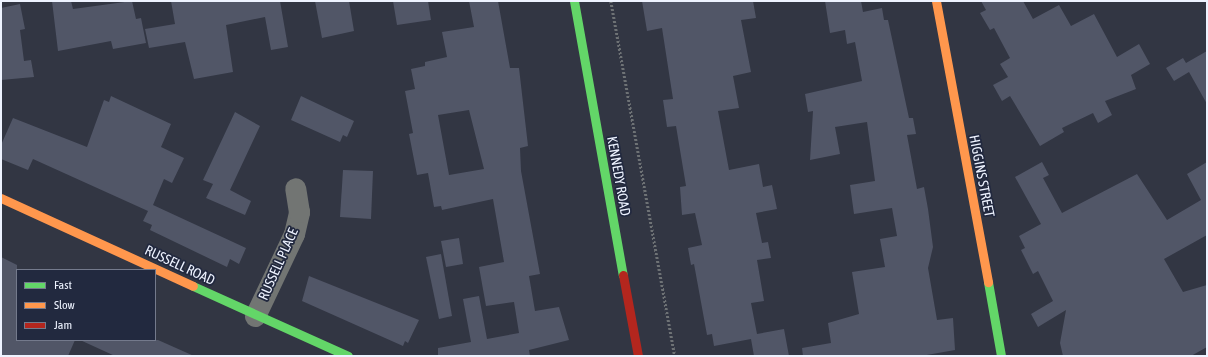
<!DOCTYPE html>
<style>
body{margin:0}
#map{position:relative;width:1208px;height:357px;overflow:hidden;background:#323643;font-family:"Asap Condensed",sans-serif}
div>[style]{position:absolute}
[style*='--x']{left:calc(var(--x)*1px);top:calc(var(--y)*1px);width:calc(var(--w)*1px);rotate:calc(var(--a)*1deg)}
.building>*{inset:0;background:#515667}
.path>*{height:2.5px;margin-top:-1.25px;transform-origin:0;background:repeating-linear-gradient(90deg,#6e7275 0 2px,transparent 0 4px)}
.street>*{height:21px;margin:-10.5px;padding:0 10.5px;transform-origin:10.5px;border-radius:10.5px;background:#727573}
.fast>*{height:9px;margin:-4.5px;padding:0 4.5px;transform-origin:4.5px;border-radius:4.5px;background:#63d668}
.slow>*{height:9px;margin:-4.5px;padding:0 4.5px;transform-origin:4.5px;border-radius:4.5px;background:#ff974d}
.jam>*{height:9px;margin:-4.5px;padding:0 4.5px;transform-origin:4.5px;border-radius:4.5px;background:#b3261e}
span{translate:-50% -50%;white-space:nowrap;text-align:center;line-height:1.15;-webkit-text-stroke:3.5px #22293f;paint-order:stroke}
.street-label{font-size:14px;color:#eef3ff}
.frame{position:absolute;inset:0;border:2px solid #eef3ff;pointer-events:none}
.legend{position:absolute;left:16px;top:269px;width:140px;height:72px;box-sizing:border-box;background:#22293f;border:1px solid #747a8c;margin:0;padding:5px 7px;list-style:none;font-size:12px;color:#eef3ff}
.legend li{display:flex;align-items:center;gap:8px;height:20px}
.legend b{width:20px;border:1px solid #747a8c}
</style>
<div id="map">
<div class="building">
<div style="clip-path:polygon(52px 1px,71px 1px,73px 9px,132px 1px,136px 19px,141px 18px,146px 43px,113px 49px,111px 41px,58px 51px)"></div>
<div style="clip-path:polygon(171px 1px,280px 1px,288px 47px,271px 50px,265px 17px,226px 25px,233px 72px,194px 79px,185px 42px,149px 48px,145px 29px,175px 24px)"></div>
<div style="clip-path:polygon(315px 1px,349px 1px,354px 31px,322px 38px)"></div>
<div style="clip-path:polygon(393px 1px,428px 1px,431px 20px,397px 25px)"></div>
<div style="clip-path:polygon(evenodd,469px 1px,498px 1px,510px 68px,519px 68px,528px 146px,520px 148px,521px 171px,540px 274px,529px 276px,535px 311px,559px 307px,569px 340px,529px 350px,530px 356px,438px 356px,438px 348px,471px 342px,463px 299px,479px 296px,487px 339px,519px 333px,514px 302px,486px 306px,479px 267px,504px 262px,493px 199px,442px 210px,441px 206px,434px 207px,428px 173px,417px 175px,409px 134px,413px 133px,405px 91px,415px 89px,411px 69px,425px 66px,425px 62px,447px 57px,442px 32px,474px 27px,469px 1px,469px 110px,484px 169px,449px 175px,438px 115px,469px 110px)"></div>
<div style="clip-path:polygon(642px 1px,753px 1px,756px 18px,741px 20px,751px 72px,733px 76px,739px 108px,718px 111px,729px 170px,759px 164px,763px 187px,772px 185px,777px 209px,756px 213px,762px 243px,768px 242px,771px 258px,757px 260px,764px 301px,751px 303px,757px 334px,784px 329px,789px 356px,754px 356px,751px 339px,714px 346px,712px 334px,707px 335px,694px 264px,691px 265px,688px 248px,702px 245px,695px 213px,682px 215px,680px 187px,686px 186px,676px 126px,667px 127px,663px 100px,673px 99px,662px 28px,647px 31px)"></div>
<div style="clip-path:polygon(825px 1px,861px 1px,863px 12px,882px 8px,884px 20px,888px 20px,909px 118px,913px 118px,916px 134px,907px 135px,917px 189px,924px 187px,928px 209px,933px 247px,928px 268px,937px 320px,953px 318px,955px 350px,921px 356px,803px 356px,802px 348px,831px 343px,828px 323px,859px 314px,852px 272px,885px 267px,880px 239px,897px 236px,892px 208px,854px 214px,850px 185px,875px 181px,867px 122px,835px 127px,840px 154px,810px 160px,813px 111px,808px 112px,805px 94px,862px 81px,855px 42px,847px 44px,845px 30px,830px 33px)"></div>
<div style="clip-path:polygon(981px 1px,1023px 1px,1033px 19px,1059px 5px,1071px 26px,1094px 14px,1117px 57px,1139px 44px,1150px 64px,1131px 75px,1136px 89px,1105px 101px,1112px 115px,1098px 123px,1093px 113px,1062px 128px,1064px 132px,1040px 146px,1010px 96px,1002px 101px,993px 85px,1008px 77px,1000px 64px,1010px 58px,994px 28px,990px 30px,980px 13px,986px 10px)"></div>
<div style="clip-path:polygon(20px 4px,25px 29px,20px 30px,24px 61px,31px 60px,34px 77px,1px 80px,1px 8px)"></div>
<div style="clip-path:polygon(1207px 51px,1207px 104px,1189px 72px,1174px 81px,1166px 68px,1183px 58px,1186px 63px)"></div>
<div style="clip-path:polygon(111px 96px,171px 124px,161px 147px,184px 158px,172px 183px,164px 179px,153px 205px,246px 248px,239px 264px,230px 259px,227px 267px,150px 230px,152px 225px,143px 221px,148px 211px,33px 159px,28px 170px,1px 159px,1px 145px,13px 118px,87px 147px,104px 100px,109px 102px)"></div>
<div style="clip-path:polygon(301px 96px,354px 121px,347px 137px,343px 135px,340px 142px,291px 120px)"></div>
<div style="clip-path:polygon(235px 112px,260px 126px,230px 190px,251px 201px,245px 215px,206px 198px,213px 184px,203px 180px)"></div>
<div style="clip-path:polygon(1042px 162px,1049px 175px,1043px 178px,1062px 213px,1137px 174px,1167px 220px,1201px 200px,1187px 174px,1207px 162px,1207px 235px,1164px 259px,1183px 292px,1207px 285px,1207px 347px,1191px 356px,1063px 356px,1060px 343px,1066px 310px,1038px 327px,1031px 314px,1053px 301px,1038px 271px,1033px 274px,1021px 250px,1025px 248px,1019px 236px,1041px 224px,1015px 177px)"></div>
<div style="clip-path:polygon(343px 170px,373px 171px,371px 219px,340px 217px)"></div>
<div style="clip-path:polygon(459px 238px,463px 264px,446px 267px,441px 241px)"></div>
<div style="clip-path:polygon(441px 254px,452px 316px,439px 319px,426px 257px)"></div>
<div style="clip-path:polygon(1px 257px,17px 265px,17px 340px,75px 340px,68px 356px,1px 356px)"></div>
<div style="clip-path:polygon(309px 276px,419px 320px,408px 343px,405px 341px,403px 346px,302px 301px)"></div>
<div style="clip-path:polygon(80px 340px,158px 340px,194px 356px,115px 356px)"></div>
</div>
<div class="path">
<div style="--x:611;--y:1;--w:361;--a:79.8"></div>
</div>
<div class="street">
<div style="--x:255;--y:316;--w:91;--a:-64.6"></div>
<div style="--x:294;--y:234;--w:23;--a:-77"></div>
<div style="--x:299;--y:212;--w:24;--a:-99"></div>
</div>
<div class="fast">
<div style="--x:574;--y:1;--w:278;--a:79.9"></div>
<div style="--x:988;--y:282;--w:75;--a:80"></div>
<div style="--x:193;--y:286;--w:170;--a:24.3"></div>
</div>
<div class="slow">
<div style="--x:936;--y:1;--w:286;--a:79.5"></div>
<div style="--x:1;--y:198;--w:211;--a:24.6"></div>
</div>
<div class="jam">
<div style="--x:623;--y:275;--w:82;--a:79.5"></div>
</div>
<div class="street-label">
<span style="left:619px;top:176px;rotate:80deg">KENNEDY ROAD</span>
<span style="left:982px;top:176px;rotate:79deg">HIGGINS STREET</span>
<span style="left:278px;top:264px;rotate:-66deg">RUSSELL PLACE</span>
<span style="left:180px;top:265px;rotate:25deg">RUSSELL ROAD</span>
</div>
<div class="frame"></div>
<ul class="legend">
<li><b style="height:5px;background:#63d668"></b>Fast</li>
<li><b style="height:5px;background:#ff974d"></b>Slow</li>
<li><b style="height:5px;background:#b3261e"></b>Jam</li>
</ul>
</div>
